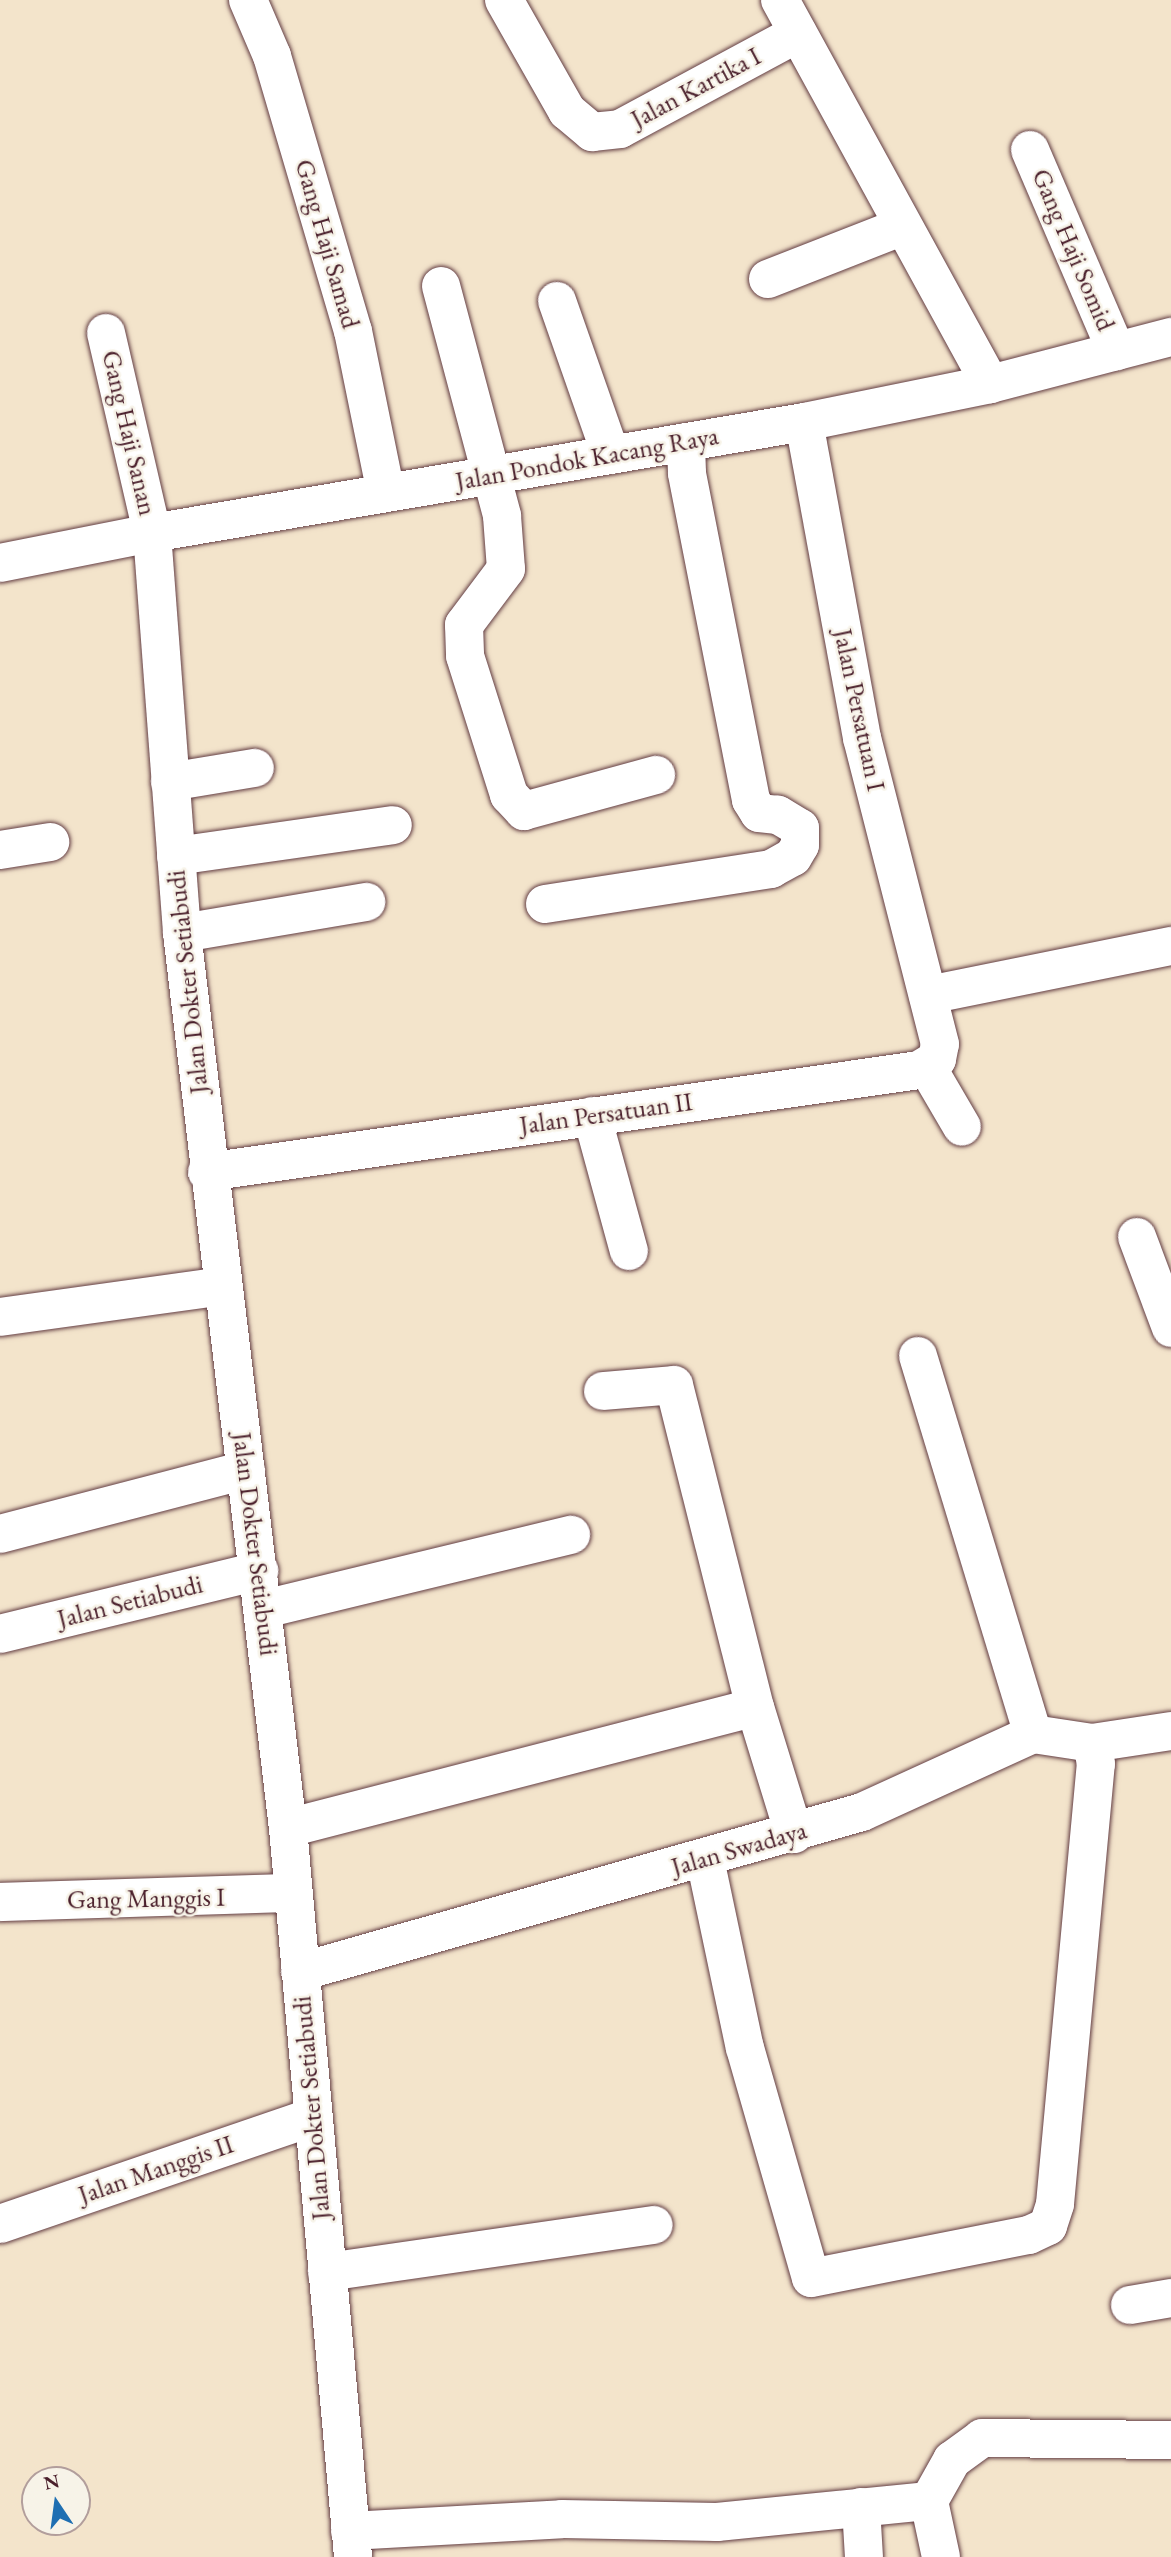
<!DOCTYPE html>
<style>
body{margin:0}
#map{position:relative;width:1171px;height:2557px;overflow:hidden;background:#f3e4cb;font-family:"EB Garamond",serif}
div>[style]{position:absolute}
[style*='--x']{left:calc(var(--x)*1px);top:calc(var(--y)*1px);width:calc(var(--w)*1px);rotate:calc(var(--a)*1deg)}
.roads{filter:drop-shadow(0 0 2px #633d43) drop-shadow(0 0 2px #633d43)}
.minor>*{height:38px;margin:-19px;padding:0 19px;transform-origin:19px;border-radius:19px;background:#fff}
.major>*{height:38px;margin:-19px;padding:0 19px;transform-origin:19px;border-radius:19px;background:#fff}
span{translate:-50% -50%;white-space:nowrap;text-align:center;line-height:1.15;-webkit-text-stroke:5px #f7f3e8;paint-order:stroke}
.street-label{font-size:26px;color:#4a1f2b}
.north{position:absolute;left:21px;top:2466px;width:70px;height:70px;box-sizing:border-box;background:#f7f3e8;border:2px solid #b29e9c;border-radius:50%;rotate:347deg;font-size:19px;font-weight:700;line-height:28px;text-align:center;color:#4a1f2b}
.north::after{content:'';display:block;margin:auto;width:24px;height:32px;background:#1f6fb2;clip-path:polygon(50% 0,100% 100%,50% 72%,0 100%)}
</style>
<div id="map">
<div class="roads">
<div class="minor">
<div style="--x:248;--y:0;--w:61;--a:66.8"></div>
<div style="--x:272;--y:56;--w:287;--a:73.6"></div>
<div style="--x:353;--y:331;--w:165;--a:78.5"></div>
<div style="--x:504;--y:0;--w:128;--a:60.4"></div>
<div style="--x:567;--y:111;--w:33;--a:40"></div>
<div style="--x:592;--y:132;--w:28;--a:-6"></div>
<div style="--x:620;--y:129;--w:202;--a:-28.3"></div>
<div style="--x:780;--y:0;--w:438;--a:61.3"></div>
<div style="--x:1030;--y:150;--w:219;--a:66.8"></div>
<div style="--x:768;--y:279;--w:143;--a:-21.4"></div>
<div style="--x:441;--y:286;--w:238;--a:75.1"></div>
<div style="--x:502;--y:516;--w:53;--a:85.7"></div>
<div style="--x:506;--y:569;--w:70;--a:126.9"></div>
<div style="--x:464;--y:625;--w:31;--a:88"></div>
<div style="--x:465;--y:656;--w:146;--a:72.4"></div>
<div style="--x:509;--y:795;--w:22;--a:47"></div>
<div style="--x:524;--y:811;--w:137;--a:-15.3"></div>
<div style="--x:557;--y:301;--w:163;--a:70.7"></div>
<div style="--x:106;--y:333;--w:205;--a:77"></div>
<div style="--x:152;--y:533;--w:401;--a:85.7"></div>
<div style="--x:182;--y:933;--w:901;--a:83.25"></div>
<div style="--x:288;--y:1828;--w:732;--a:84.9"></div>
<div style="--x:170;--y:782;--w:86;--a:-9.4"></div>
<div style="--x:0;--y:850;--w:51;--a:-9.1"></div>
<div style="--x:176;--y:856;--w:219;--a:-8.1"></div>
<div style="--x:545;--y:904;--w:229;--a:-8.8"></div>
<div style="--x:771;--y:869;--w:25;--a:-29"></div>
<div style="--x:793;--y:857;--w:14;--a:-60"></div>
<div style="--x:800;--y:845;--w:17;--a:-90"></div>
<div style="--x:800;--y:828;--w:26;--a:-149"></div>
<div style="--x:778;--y:815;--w:19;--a:-174"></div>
<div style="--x:759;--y:813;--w:15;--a:-122"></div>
<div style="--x:751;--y:800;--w:333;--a:-101.1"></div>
<div style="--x:687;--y:473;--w:31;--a:-92"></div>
<div style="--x:182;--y:933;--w:187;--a:-9.6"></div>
<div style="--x:928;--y:995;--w:248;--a:-11.4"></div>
<div style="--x:927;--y:1067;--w:69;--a:59.7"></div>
<div style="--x:592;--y:1116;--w:140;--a:74.7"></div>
<div style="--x:207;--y:1172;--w:719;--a:-8.15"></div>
<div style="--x:919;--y:1070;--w:21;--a:-31"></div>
<div style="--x:937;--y:1059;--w:15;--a:-79"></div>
<div style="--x:940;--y:1044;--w:316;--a:-104.3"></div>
<div style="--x:862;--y:738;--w:321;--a:-100.4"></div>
<div style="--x:1137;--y:1237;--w:97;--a:69.5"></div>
<div style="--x:0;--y:1317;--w:224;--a:-7.9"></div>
<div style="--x:918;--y:1356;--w:395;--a:73.1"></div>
<div style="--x:603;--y:1391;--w:71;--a:-4.8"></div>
<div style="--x:674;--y:1385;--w:332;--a:75.9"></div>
<div style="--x:755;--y:1707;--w:133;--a:72.9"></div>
<div style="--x:0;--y:1534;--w:254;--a:-14.6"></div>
<div style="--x:264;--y:1609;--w:316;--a:-13.6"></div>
<div style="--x:0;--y:1634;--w:267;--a:-13.7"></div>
<div style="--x:288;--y:1828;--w:482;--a:-14.5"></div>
<div style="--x:705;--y:1859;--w:193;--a:78.1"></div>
<div style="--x:745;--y:2048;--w:239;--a:74"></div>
<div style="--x:811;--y:2278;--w:222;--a:-11.2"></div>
<div style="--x:1029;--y:2235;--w:21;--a:-25"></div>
<div style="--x:1048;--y:2226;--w:23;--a:-72"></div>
<div style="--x:1055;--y:2204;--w:442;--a:-84.7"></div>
<div style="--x:1096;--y:1764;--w:21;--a:-101"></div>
<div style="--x:0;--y:1902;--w:292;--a:-1.8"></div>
<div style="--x:300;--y:1972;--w:584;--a:-15.89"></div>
<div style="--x:862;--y:1812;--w:188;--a:-24.5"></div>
<div style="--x:1033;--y:1734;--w:60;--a:8.7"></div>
<div style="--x:1092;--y:1743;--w:80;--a:-8.6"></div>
<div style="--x:0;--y:2224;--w:330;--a:-18.9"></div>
<div style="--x:327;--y:2272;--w:330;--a:-8.2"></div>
<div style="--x:1130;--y:2305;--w:42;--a:-9.7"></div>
<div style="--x:929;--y:2501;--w:47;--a:-60.7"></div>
<div style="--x:952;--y:2460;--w:37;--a:-36"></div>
<div style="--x:982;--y:2438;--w:189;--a:0.6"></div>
<div style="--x:929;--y:2501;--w:57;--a:77.9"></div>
<div style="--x:861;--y:2507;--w:50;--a:86.6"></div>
<div style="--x:350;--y:2531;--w:212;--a:-3.2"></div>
<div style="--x:562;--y:2519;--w:155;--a:1.1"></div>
<div style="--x:717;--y:2522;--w:213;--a:-5.7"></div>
</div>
<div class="major">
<div style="--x:0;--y:563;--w:155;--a:-11.2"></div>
<div style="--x:152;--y:533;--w:661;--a:-9.66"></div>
<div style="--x:804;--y:422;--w:190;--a:-11.5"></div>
<div style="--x:990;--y:384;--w:187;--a:-14.6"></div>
</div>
</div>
<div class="street-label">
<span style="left:696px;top:88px;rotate:-28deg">Jalan Kartika I</span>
<span style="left:327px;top:244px;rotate:74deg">Gang Haji Samad</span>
<span style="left:1073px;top:250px;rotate:67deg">Gang Haji Somid</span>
<span style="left:129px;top:433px;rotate:77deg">Gang Haji Sanan</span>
<span style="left:587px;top:459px;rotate:-10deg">Jalan Pondok Kacang Raya</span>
<span style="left:859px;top:710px;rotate:78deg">Jalan Persatuan I</span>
<span style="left:188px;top:982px;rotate:-96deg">Jalan Dokter Setiabudi</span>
<span style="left:606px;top:1114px;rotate:-8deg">Jalan Persatuan II</span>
<span style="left:255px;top:1544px;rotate:83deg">Jalan Dokter Setiabudi</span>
<span style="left:130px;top:1602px;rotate:-14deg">Jalan Setiabudi</span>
<span style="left:739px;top:1849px;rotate:-16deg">Jalan Swadaya</span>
<span style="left:146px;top:1899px;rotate:-1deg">Gang Manggis I</span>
<span style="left:312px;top:2108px;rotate:-95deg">Jalan Dokter Setiabudi</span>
<span style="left:156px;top:2170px;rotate:-19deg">Jalan Manggis II</span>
</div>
<div class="north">N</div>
</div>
